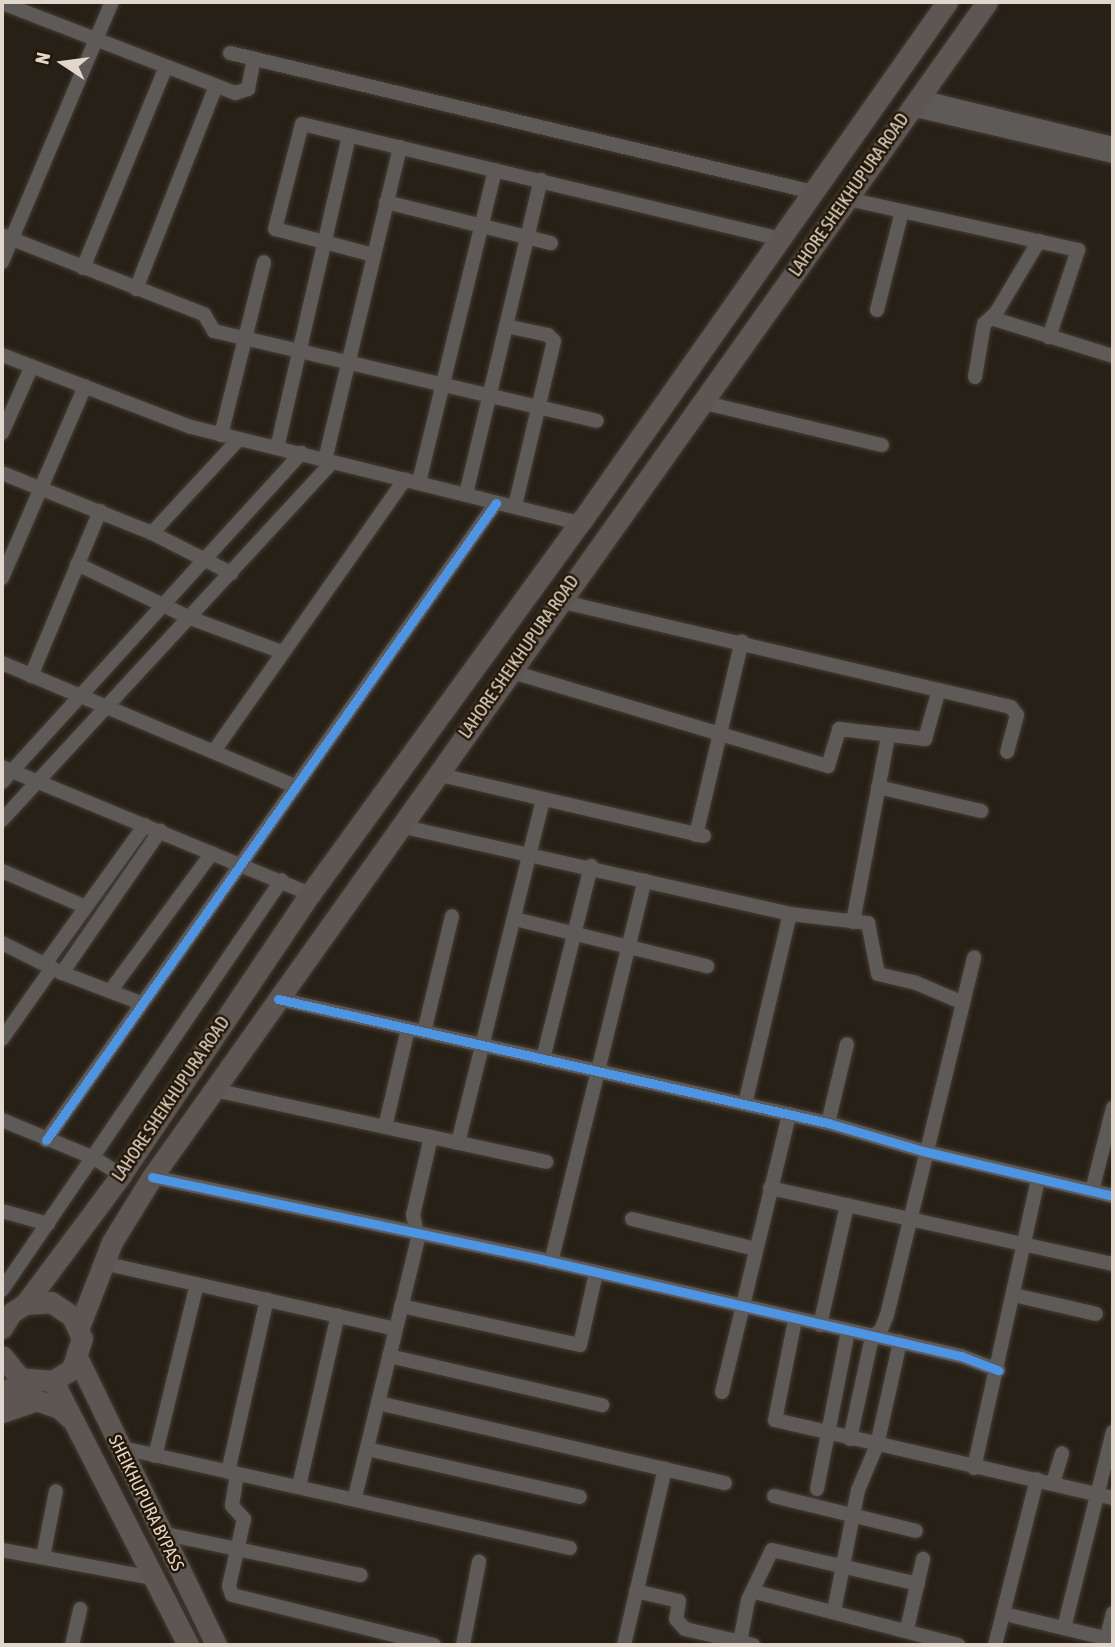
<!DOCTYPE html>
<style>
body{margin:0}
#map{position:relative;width:1115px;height:1647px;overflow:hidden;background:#272016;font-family:"Asap Condensed",sans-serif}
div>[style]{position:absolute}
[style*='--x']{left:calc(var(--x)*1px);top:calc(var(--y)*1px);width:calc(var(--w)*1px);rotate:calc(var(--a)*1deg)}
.roads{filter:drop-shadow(0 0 2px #433c35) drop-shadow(0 0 2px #433c35)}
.minor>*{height:14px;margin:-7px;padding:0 7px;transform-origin:7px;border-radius:7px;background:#5e5a57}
.highway>*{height:21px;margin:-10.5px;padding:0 10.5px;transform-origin:10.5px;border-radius:10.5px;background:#5d5652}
.cycleway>*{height:9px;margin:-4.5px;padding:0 4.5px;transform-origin:4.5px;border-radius:4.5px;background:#4d94e3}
span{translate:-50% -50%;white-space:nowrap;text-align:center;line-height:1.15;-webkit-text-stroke:5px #241706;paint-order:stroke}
.street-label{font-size:18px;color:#e1d7cc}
.frame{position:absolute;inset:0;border:4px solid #e1d7cc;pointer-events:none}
.north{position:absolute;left:28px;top:28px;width:70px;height:70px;-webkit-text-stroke:5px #241706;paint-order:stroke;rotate:283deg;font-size:19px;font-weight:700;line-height:28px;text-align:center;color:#e1d7cc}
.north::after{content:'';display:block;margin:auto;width:24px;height:32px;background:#e1d7cc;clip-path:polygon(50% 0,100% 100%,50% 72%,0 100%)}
</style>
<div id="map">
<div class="roads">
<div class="minor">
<div style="--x:2;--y:3;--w:250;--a:21.1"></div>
<div style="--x:235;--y:93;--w:14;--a:-17"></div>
<div style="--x:248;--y:89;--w:31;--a:-79"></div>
<div style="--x:230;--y:53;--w:599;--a:13.41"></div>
<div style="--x:920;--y:97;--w:199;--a:13.7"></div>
<div style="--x:911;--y:109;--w:207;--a:13.1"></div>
<div style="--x:848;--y:199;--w:236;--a:12.5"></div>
<div style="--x:1078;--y:250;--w:92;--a:108.4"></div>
<div style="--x:386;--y:202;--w:170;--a:14"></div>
<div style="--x:2;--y:235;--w:217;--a:21.4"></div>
<div style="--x:204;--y:314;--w:20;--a:60"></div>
<div style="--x:214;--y:331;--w:393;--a:13.2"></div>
<div style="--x:373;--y:255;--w:101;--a:-165.1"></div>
<div style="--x:275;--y:229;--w:108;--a:-75.6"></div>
<div style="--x:302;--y:124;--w:492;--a:13.5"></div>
<div style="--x:2;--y:262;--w:282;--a:-67.1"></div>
<div style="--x:83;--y:268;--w:217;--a:-67.6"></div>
<div style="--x:136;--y:289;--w:218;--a:-68.5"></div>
<div style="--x:877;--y:310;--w:102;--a:-75.8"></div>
<div style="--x:991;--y:318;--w:128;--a:17.3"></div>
<div style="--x:506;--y:326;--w:43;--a:12.1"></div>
<div style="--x:548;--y:335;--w:8;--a:45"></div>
<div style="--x:554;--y:341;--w:170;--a:103.3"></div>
<div style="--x:2;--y:355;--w:202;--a:20.9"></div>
<div style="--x:191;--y:427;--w:401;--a:13.9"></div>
<div style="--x:975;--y:377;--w:54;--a:-80.4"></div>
<div style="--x:984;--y:324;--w:16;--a:-43"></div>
<div style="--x:996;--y:313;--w:84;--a:-59.2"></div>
<div style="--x:701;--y:402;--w:186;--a:13.4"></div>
<div style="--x:2;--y:433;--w:73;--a:-65.9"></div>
<div style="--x:221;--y:435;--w:178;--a:-76"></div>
<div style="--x:277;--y:448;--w:321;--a:-77"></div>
<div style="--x:325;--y:460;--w:322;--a:-76.5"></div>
<div style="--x:2;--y:473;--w:162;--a:21.8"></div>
<div style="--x:152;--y:533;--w:89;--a:26.9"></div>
<div style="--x:419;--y:482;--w:321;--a:-76.3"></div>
<div style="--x:466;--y:494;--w:323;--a:-76.6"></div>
<div style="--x:152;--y:533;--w:128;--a:-47.2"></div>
<div style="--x:77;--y:564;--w:125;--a:25.5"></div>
<div style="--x:190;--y:618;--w:98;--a:20.3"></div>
<div style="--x:2;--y:578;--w:209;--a:-66.6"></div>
<div style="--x:559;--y:601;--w:464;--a:13.2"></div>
<div style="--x:1011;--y:707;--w:10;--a:53"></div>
<div style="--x:1017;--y:715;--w:38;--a:105"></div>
<div style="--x:2;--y:663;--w:318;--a:22.8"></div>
<div style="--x:509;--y:671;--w:333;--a:16.6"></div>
<div style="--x:828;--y:766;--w:39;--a:-73"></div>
<div style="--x:839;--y:729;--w:87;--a:6.6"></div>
<div style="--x:925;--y:739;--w:51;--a:-74.1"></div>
<div style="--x:31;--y:676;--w:179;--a:-67.3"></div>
<div style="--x:214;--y:751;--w:332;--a:-54.9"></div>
<div style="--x:2;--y:767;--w:333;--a:22.4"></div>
<div style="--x:436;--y:774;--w:275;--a:13"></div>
<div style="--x:2;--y:782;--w:445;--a:-47.7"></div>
<div style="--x:878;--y:787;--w:106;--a:13.1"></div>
<div style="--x:2;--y:820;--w:486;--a:-47.3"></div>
<div style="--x:400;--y:826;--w:400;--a:12.7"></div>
<div style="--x:790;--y:914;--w:79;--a:6.6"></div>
<div style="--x:868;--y:923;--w:52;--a:78.9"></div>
<div style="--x:878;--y:974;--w:37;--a:13"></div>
<div style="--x:914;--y:982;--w:53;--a:23.2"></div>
<div style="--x:696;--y:835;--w:199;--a:-76.7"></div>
<div style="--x:2;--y:871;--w:91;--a:23.2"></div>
<div style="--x:515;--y:919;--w:198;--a:13.8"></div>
<div style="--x:853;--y:922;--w:188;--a:-79.3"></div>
<div style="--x:2;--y:943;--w:67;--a:26.6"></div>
<div style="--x:62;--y:973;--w:85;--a:20.8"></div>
<div style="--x:45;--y:964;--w:171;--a:-54.3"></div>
<div style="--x:62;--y:973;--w:173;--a:-55.4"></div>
<div style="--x:111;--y:990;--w:170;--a:-53.6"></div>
<div style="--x:278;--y:999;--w:564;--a:12.71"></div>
<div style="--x:828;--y:1123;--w:99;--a:16.4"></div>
<div style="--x:923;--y:1151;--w:195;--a:13.3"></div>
<div style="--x:424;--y:1032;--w:119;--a:-76.4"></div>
<div style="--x:2;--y:1039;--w:87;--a:-54.8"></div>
<div style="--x:543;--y:1059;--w:199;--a:-76"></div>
<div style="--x:214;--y:1090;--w:340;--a:12.2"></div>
<div style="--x:745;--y:1104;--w:195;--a:-76.7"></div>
<div style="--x:2;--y:1120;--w:100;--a:22.4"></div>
<div style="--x:94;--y:1158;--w:32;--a:32"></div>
<div style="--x:828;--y:1123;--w:81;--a:-76.5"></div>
<div style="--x:385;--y:1127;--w:101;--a:-76.8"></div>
<div style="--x:46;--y:1140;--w:780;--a:-54.76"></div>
<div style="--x:458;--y:1143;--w:353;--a:-76.1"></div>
<div style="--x:152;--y:1177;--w:397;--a:11.9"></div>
<div style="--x:540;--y:1259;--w:432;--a:13"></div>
<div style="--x:961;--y:1356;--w:40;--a:21"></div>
<div style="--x:770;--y:1188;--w:351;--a:12.5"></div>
<div style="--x:1092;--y:1191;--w:86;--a:-75.8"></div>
<div style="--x:2;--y:1211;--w:48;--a:15.8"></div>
<div style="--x:632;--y:1219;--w:128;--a:13.6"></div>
<div style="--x:551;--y:1262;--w:393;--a:-76.2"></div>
<div style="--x:103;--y:1263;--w:300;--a:12.7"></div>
<div style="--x:2;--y:1290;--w:496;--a:-55.7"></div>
<div style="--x:1014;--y:1295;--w:84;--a:13"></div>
<div style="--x:401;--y:1306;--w:183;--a:12.3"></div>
<div style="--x:580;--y:1345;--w:74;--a:-77.5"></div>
<div style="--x:795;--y:1320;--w:102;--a:101.3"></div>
<div style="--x:775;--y:1420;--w:347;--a:13"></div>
<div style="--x:820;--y:1325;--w:123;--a:-77.3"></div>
<div style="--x:389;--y:1356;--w:219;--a:13"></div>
<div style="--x:722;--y:1392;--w:286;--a:-76.4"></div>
<div style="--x:378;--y:1403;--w:356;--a:13"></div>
<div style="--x:850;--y:1439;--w:104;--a:-77.8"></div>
<div style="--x:872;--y:1337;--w:11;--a:-38"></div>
<div style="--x:881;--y:1330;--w:16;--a:-68"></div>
<div style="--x:887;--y:1315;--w:368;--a:-76.3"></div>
<div style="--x:118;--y:1447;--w:463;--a:12.6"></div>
<div style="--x:367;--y:1449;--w:218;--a:12.7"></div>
<div style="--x:155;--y:1456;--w:177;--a:-76.3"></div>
<div style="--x:974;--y:1468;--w:296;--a:-77.5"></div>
<div style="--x:228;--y:1472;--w:177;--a:-77.3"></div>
<div style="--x:237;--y:1474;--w:32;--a:99"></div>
<div style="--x:232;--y:1506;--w:18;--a:47"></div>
<div style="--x:244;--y:1519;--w:69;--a:102.6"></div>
<div style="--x:229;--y:1586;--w:9;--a:72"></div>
<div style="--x:232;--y:1595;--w:208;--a:13.9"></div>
<div style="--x:1053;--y:1483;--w:31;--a:-73"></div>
<div style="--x:299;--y:1486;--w:175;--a:-77.2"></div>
<div style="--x:817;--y:1489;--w:161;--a:-78.9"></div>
<div style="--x:774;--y:1496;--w:146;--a:13.8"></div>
<div style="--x:355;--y:1497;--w:267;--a:-76.3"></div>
<div style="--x:418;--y:1238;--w:24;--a:-102"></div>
<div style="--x:413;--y:1215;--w:80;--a:-77"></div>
<div style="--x:161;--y:1533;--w:204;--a:11.9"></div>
<div style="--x:2;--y:1550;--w:154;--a:10.5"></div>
<div style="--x:43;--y:1557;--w:67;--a:-78.9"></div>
<div style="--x:636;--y:1591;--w:44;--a:13.1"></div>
<div style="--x:679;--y:1601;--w:18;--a:99"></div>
<div style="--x:676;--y:1619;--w:13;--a:48"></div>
<div style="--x:685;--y:1629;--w:70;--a:13.2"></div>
<div style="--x:755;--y:1592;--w:210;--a:14.6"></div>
<div style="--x:834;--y:1611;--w:123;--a:-78.8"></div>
<div style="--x:858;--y:1490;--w:49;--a:-67.1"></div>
<div style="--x:877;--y:1445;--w:106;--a:-77.4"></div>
<div style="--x:1013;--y:1616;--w:103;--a:13.5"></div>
<div style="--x:1064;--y:1628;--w:202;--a:-76"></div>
<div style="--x:907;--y:1629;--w:72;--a:-77.1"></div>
<div style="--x:740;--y:1642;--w:43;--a:-79.2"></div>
<div style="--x:748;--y:1600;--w:55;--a:-64.4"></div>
<div style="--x:772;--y:1550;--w:150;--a:13.1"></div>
<div style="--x:72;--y:1645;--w:37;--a:-77"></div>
<div style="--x:463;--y:1645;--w:85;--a:-79.1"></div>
<div style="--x:624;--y:1645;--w:181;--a:-76.9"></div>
<div style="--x:995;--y:1645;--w:171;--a:-75.8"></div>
<div style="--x:1105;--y:1645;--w:33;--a:-76"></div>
</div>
<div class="highway">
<div style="--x:25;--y:1304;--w:161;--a:-53.3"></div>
<div style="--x:121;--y:1175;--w:339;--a:-56.1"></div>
<div style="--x:310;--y:894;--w:459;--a:-54"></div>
<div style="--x:580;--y:523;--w:637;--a:-54.84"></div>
<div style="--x:79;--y:1327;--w:91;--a:-68.8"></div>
<div style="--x:112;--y:1242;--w:76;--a:-58.4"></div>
<div style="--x:152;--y:1177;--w:1441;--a:-54.6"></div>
<div style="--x:2;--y:1328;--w:17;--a:-59"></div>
<div style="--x:11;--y:1313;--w:17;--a:-33"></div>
<div style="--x:25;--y:1304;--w:26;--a:-4"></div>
<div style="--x:51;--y:1302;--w:25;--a:34"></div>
<div style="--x:72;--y:1316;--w:24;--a:66"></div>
<div style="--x:82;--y:1338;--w:33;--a:108"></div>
<div style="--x:72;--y:1369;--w:22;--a:148"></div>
<div style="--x:53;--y:1381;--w:33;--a:-175"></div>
<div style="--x:20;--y:1378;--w:28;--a:-129"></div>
<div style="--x:78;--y:1359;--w:318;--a:64.2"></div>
<div style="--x:53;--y:1381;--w:297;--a:62.9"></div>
<div style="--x:2;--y:1393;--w:28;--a:-26"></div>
<div style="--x:2;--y:1412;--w:36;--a:-19"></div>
<div style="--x:36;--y:1400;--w:24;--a:19"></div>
<div style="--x:59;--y:1408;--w:15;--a:42"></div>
</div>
</div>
<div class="cycleway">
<div style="--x:278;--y:999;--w:564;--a:12.71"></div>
<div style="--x:828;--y:1123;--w:99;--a:16.4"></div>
<div style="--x:923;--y:1151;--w:195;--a:13.3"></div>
<div style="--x:46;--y:1140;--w:780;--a:-54.76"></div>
<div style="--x:152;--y:1177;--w:397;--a:11.9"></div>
<div style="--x:540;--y:1259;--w:432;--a:13"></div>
<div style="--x:961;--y:1356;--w:40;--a:21"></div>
</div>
<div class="street-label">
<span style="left:849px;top:195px;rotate:-55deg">LAHORE SHEIKHUPURA ROAD</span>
<span style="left:519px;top:657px;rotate:-55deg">LAHORE SHEIKHUPURA ROAD</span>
<span style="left:171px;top:1099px;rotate:-56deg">LAHORE SHEIKHUPURA ROAD</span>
<span style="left:146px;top:1503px;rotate:64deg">SHEIKHUPURA BYPASS</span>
</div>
<div class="frame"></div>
<div class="north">N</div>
</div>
